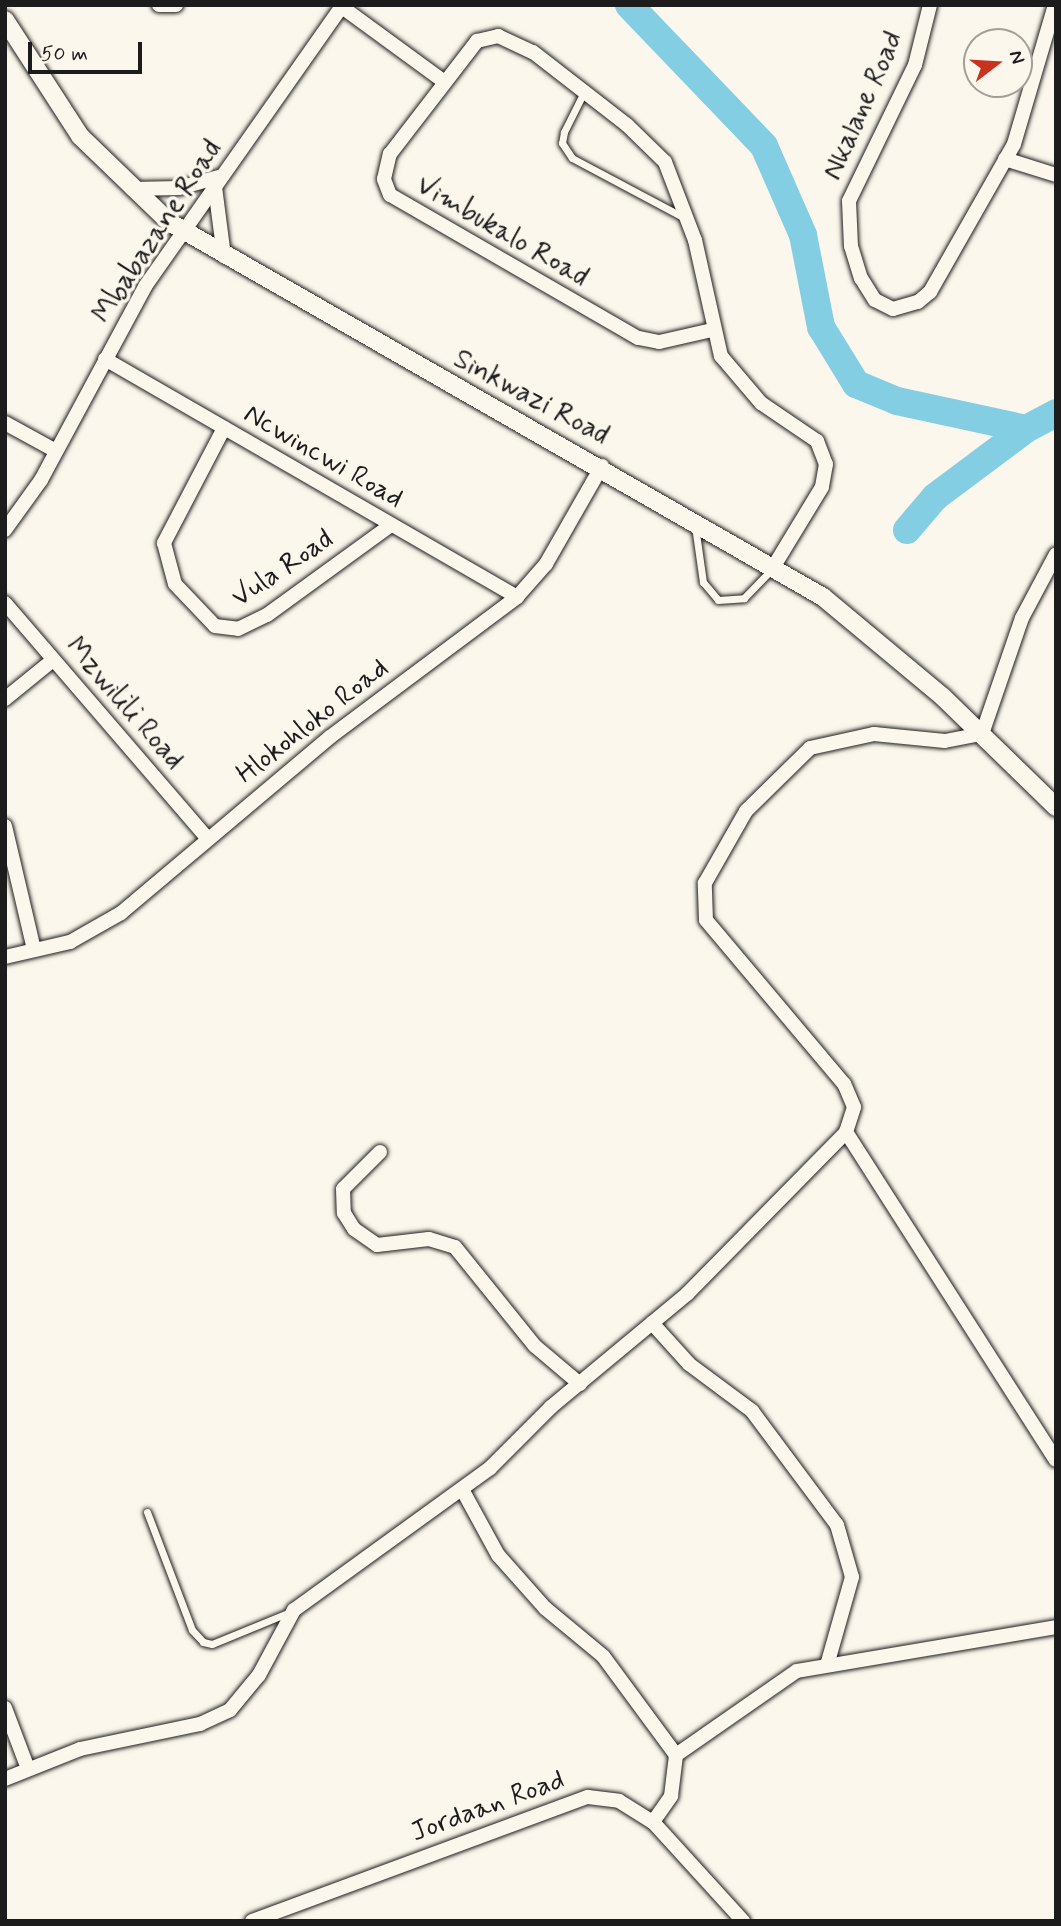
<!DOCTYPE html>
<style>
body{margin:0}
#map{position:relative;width:1061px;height:1926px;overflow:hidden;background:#fbf7ec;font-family:Mynerve,sans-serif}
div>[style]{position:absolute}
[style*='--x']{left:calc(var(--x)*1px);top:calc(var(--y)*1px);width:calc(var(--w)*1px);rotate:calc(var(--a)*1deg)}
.river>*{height:28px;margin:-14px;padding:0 14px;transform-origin:14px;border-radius:14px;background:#83cee3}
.roads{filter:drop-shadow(0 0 2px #1c1c1c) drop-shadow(0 0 2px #1c1c1c)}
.service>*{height:7px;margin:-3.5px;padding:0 3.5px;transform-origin:3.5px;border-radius:3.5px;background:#fbf7ec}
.minor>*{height:14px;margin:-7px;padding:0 7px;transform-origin:7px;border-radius:7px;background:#fbf7ec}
.tertiary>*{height:18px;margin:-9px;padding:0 9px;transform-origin:9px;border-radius:9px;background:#fbf7ec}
span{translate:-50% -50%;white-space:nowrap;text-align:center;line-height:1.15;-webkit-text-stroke:7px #fbf7ec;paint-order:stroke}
.street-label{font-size:28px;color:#1c1c1c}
.frame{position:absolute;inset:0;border:7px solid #1c1c1c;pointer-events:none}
.north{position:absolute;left:963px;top:28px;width:70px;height:70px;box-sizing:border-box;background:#fbf7ec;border:2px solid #a29f99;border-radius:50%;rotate:73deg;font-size:19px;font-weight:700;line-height:28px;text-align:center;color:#1c1c1c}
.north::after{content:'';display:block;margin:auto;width:24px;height:32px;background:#c8321e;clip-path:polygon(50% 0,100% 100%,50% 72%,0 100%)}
.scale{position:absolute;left:28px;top:42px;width:114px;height:32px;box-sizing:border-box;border:4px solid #1c1c1c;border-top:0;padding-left:9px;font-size:21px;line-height:24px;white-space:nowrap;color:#1c1c1c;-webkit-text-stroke:5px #fbf7ec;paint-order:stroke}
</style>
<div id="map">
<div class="river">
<div style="--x:629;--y:5;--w:195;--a:46.2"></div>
<div style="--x:764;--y:146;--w:97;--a:66.3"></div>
<div style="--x:803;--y:235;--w:94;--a:78.9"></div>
<div style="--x:821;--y:327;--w:67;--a:58.4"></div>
<div style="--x:856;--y:384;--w:44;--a:22.5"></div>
<div style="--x:897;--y:401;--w:132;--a:12.2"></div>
<div style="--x:1026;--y:429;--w:34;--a:-28"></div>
<div style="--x:907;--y:530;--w:43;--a:-49.7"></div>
<div style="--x:935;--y:497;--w:114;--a:-36.8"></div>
</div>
<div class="roads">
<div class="service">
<div style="--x:584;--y:92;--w:45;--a:116.6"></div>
<div style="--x:564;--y:132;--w:11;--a:100"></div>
<div style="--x:562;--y:143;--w:18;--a:56"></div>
<div style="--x:572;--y:158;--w:128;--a:28"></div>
<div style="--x:695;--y:526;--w:57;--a:81.9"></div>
<div style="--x:703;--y:582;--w:23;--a:50"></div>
<div style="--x:718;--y:600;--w:26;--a:-4"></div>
<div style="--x:744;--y:598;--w:42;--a:-46"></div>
<div style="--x:147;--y:1512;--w:126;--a:69.1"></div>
<div style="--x:192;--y:1630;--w:16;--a:47"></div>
<div style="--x:203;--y:1642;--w:9;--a:13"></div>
<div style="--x:212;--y:1644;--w:84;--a:-22.3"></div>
</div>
<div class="minor">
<div style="--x:159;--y:5;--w:17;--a:0"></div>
<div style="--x:930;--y:5;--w:62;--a:104"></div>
<div style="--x:915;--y:65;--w:151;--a:115.9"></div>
<div style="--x:849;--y:201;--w:45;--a:87.5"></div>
<div style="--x:851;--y:246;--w:34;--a:73"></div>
<div style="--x:861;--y:278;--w:26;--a:58"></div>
<div style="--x:875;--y:300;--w:20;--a:27"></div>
<div style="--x:893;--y:309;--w:26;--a:-16"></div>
<div style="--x:918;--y:302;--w:16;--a:-40"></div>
<div style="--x:930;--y:292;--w:170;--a:-60.4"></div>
<div style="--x:1014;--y:144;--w:145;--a:-73.6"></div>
<div style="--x:342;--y:7;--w:125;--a:36.2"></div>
<div style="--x:1005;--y:159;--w:53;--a:17.4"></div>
<div style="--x:215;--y:187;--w:70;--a:82.6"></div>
<div style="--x:132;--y:189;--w:47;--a:-1.2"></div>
<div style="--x:179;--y:188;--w:45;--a:-15.6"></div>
<div style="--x:712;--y:330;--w:54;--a:167.2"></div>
<div style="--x:659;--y:342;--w:21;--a:-169"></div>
<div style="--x:638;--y:338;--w:286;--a:-150"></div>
<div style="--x:390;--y:195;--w:17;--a:-111"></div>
<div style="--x:384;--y:179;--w:26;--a:-77"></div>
<div style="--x:390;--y:154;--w:143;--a:-52.4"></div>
<div style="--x:477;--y:41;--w:22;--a:-13"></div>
<div style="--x:498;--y:36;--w:38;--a:25"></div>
<div style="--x:533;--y:52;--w:119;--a:37.8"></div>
<div style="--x:627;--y:125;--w:53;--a:44.2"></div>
<div style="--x:665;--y:162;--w:84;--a:69"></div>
<div style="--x:695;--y:240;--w:119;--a:77.4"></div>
<div style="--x:721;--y:356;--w:62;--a:49.6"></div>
<div style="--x:761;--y:403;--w:68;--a:34.2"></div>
<div style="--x:817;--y:441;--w:25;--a:69"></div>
<div style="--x:826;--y:464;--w:23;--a:100"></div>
<div style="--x:822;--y:487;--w:92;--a:121.3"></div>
<div style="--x:105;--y:359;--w:476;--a:30"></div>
<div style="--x:5;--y:423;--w:58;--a:28.8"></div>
<div style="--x:224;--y:428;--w:130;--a:117.6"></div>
<div style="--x:164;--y:543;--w:42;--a:75"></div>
<div style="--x:175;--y:584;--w:58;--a:46.4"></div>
<div style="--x:215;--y:626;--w:23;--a:7"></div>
<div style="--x:238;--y:629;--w:32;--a:-26"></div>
<div style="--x:267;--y:615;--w:153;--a:-36"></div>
<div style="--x:5;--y:530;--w:62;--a:-54.2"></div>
<div style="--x:41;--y:480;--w:221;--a:-61.7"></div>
<div style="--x:146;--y:285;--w:342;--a:-54.9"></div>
<div style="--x:5;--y:603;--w:308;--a:49.3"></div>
<div style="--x:5;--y:699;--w:62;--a:-39.1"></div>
<div style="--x:5;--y:826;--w:127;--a:76.8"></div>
<div style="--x:5;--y:957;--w:67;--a:-13"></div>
<div style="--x:70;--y:942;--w:59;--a:-29.6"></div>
<div style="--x:121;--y:913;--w:273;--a:-40.1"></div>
<div style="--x:330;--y:737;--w:234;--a:-36.8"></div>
<div style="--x:517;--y:597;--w:44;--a:-48.7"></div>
<div style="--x:546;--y:564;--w:113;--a:-60.3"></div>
<div style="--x:846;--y:1132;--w:389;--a:57.4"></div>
<div style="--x:380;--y:1152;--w:52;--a:135"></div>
<div style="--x:343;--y:1189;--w:24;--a:88"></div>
<div style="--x:344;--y:1213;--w:19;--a:58"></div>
<div style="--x:354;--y:1229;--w:28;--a:35"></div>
<div style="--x:377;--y:1245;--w:52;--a:-6.6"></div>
<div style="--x:429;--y:1239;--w:27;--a:17"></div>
<div style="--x:455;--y:1247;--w:127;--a:51.1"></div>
<div style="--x:535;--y:1346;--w:59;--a:40.2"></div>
<div style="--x:652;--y:1323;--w:55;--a:47.9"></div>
<div style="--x:689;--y:1364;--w:79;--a:36.7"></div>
<div style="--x:752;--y:1411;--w:142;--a:53.3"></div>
<div style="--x:837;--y:1525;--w:54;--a:73.9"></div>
<div style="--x:852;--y:1577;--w:88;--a:105.8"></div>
<div style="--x:463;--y:1491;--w:73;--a:61.3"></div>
<div style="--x:498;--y:1555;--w:71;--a:48.4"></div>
<div style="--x:545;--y:1608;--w:75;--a:39.6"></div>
<div style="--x:603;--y:1656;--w:123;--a:53.6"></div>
<div style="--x:5;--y:1708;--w:65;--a:69.3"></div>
<div style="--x:5;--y:1779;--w:81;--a:-21.8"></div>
<div style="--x:80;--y:1749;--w:123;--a:-11.8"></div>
<div style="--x:200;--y:1724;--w:33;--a:-25"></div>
<div style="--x:230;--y:1710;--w:45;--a:-50.4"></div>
<div style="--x:259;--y:1675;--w:74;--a:-61.7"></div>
<div style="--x:294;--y:1610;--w:242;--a:-35.9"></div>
<div style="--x:490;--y:1468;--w:86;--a:-45"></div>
<div style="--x:551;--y:1407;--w:177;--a:-39.7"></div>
<div style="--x:687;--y:1294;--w:227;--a:-45.5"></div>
<div style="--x:846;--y:1132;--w:26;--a:-72"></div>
<div style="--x:854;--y:1107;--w:25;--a:-113"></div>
<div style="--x:844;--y:1084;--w:214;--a:-130.1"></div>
<div style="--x:706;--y:920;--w:37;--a:-92"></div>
<div style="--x:705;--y:883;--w:83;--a:-60.3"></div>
<div style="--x:746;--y:811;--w:90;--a:-44.5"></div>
<div style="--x:810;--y:748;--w:66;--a:-12.3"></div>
<div style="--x:874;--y:734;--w:71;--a:5.6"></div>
<div style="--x:945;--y:741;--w:38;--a:-11"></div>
<div style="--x:982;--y:734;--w:123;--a:-71"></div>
<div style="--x:1022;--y:618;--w:72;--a:-62"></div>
<div style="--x:653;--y:1822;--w:32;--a:-55"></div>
<div style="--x:671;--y:1796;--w:41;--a:-83"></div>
<div style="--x:676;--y:1755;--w:147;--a:-34.8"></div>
<div style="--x:797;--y:1671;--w:263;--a:-9.6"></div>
<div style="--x:252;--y:1921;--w:358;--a:-20.3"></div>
<div style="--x:588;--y:1797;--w:31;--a:7"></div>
<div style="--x:619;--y:1801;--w:40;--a:32"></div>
<div style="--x:653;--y:1822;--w:134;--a:47.7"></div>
</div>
<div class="tertiary">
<div style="--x:5;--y:20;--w:138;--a:57.1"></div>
<div style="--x:80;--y:136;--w:124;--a:44"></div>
<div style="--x:169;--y:222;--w:754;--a:29.83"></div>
<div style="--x:823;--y:597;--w:156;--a:39.8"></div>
<div style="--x:943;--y:697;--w:158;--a:44.2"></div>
</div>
</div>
<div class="street-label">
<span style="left:864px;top:106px;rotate:-66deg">Nkalane Road</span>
<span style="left:158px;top:232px;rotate:-57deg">Mbabazane Road</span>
<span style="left:502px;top:232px;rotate:30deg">Vimbukalo Road</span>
<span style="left:531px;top:398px;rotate:28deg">Sinkwazi Road</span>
<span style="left:323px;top:457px;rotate:30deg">Ncwincwi Road</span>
<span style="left:283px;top:569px;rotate:-34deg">Vula Road</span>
<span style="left:124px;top:704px;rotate:49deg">Mzwilili Road</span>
<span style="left:313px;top:722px;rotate:-38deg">Hlokohloko Road</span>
<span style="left:488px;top:1807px;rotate:-20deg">Jordaan Road</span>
</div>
<div class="frame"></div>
<div class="north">N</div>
<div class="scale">50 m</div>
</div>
